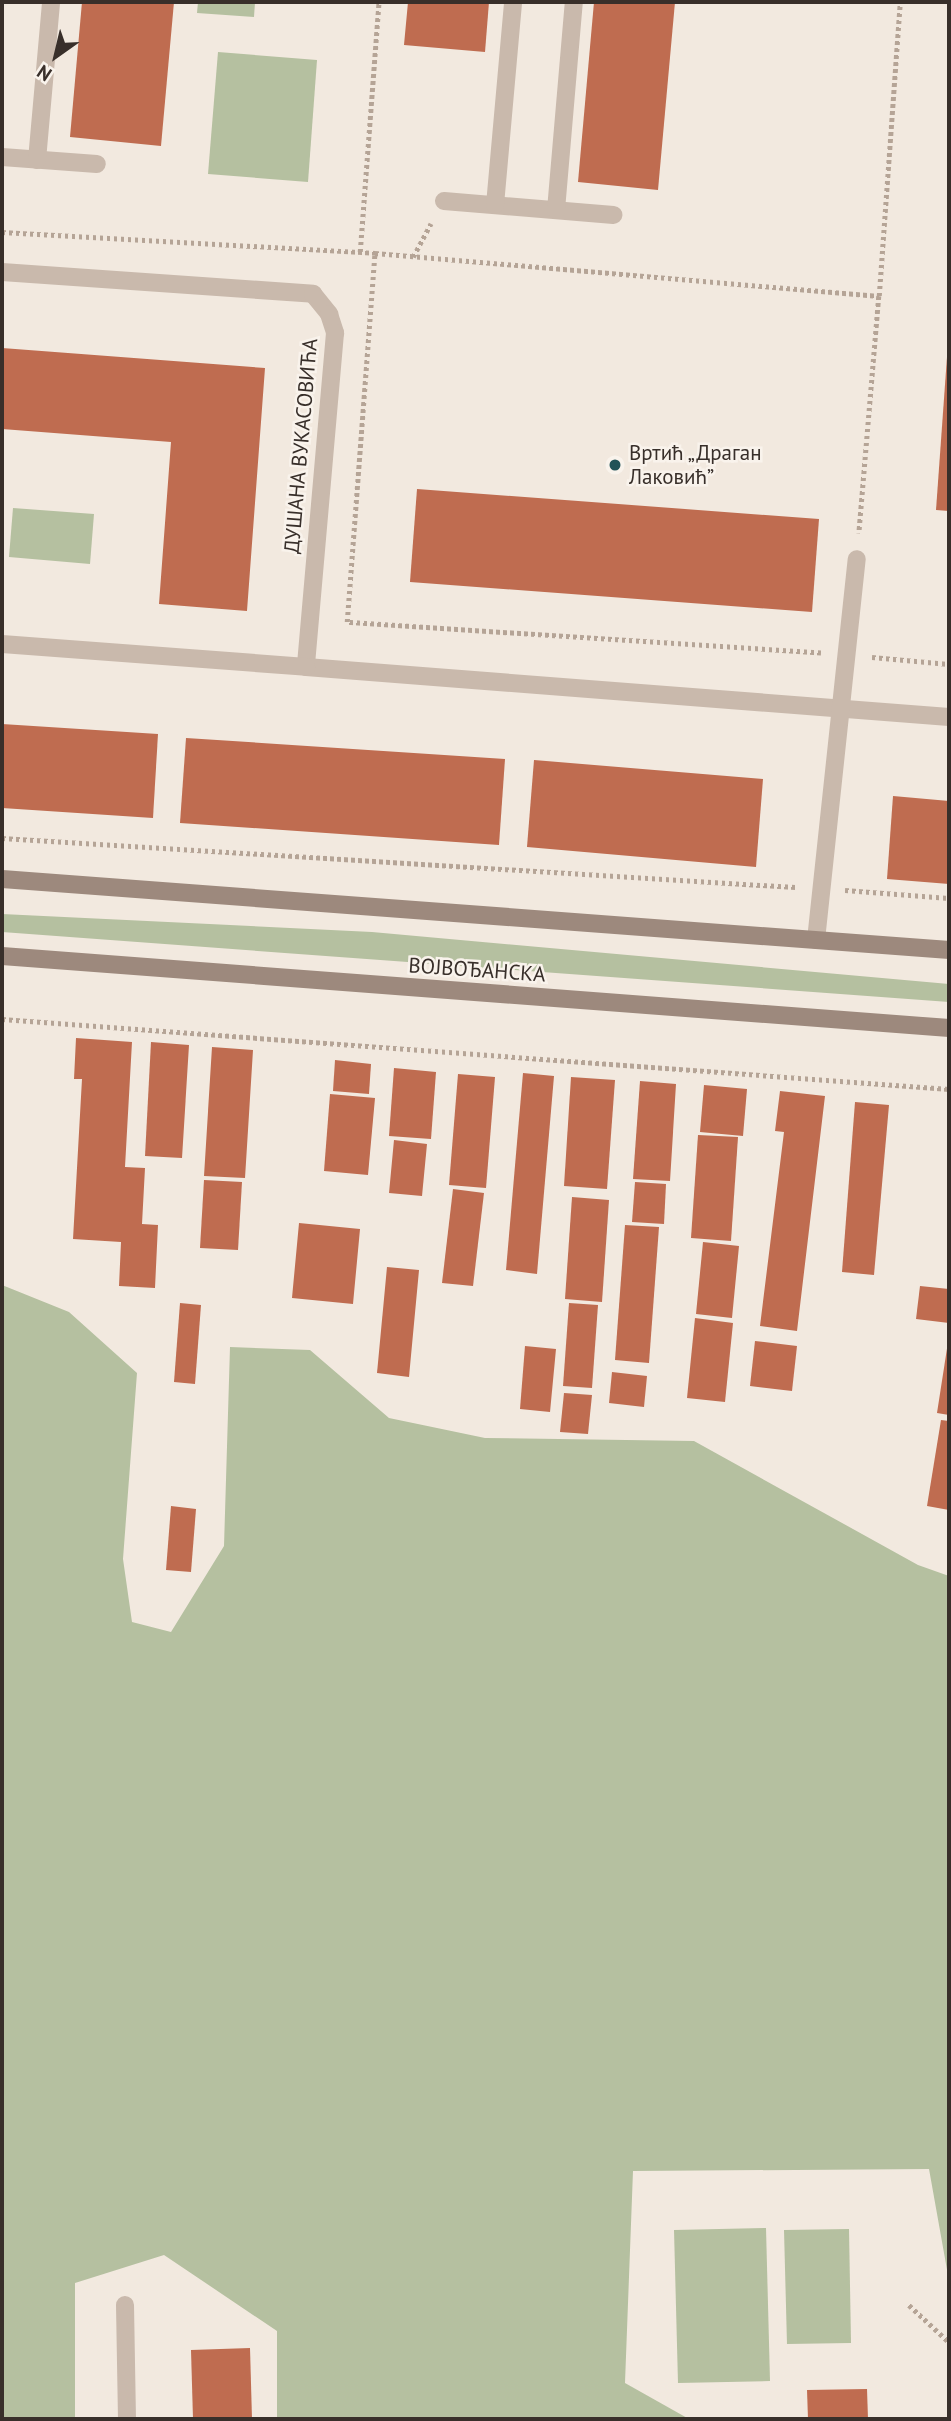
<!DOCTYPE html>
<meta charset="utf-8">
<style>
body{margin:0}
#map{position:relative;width:951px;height:2421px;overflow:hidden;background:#f2e9df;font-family:"PT Sans",sans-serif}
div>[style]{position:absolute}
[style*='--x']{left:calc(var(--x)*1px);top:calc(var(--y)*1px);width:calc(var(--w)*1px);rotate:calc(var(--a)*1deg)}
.green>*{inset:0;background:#b5c0a0}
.building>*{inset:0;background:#bf6c50}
.path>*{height:4.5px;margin-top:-2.25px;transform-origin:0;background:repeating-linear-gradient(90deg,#b5a496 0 3.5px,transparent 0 7px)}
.service>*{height:18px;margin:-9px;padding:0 9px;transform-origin:9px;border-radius:9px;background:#c9b9ac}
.minor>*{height:18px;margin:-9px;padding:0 9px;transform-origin:9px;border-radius:9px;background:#c9b9ac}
.secondary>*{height:18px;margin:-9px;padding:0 9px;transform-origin:9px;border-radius:9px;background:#9d897d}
.dots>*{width:19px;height:19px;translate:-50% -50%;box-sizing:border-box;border:4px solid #f9f3ec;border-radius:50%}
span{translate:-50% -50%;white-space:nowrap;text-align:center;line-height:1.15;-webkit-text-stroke:5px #f9f3ec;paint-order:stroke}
.street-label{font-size:21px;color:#382f2a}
.poi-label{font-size:21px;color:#382f2a}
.left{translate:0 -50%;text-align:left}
.frame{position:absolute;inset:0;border:4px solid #382f2a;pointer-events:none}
.north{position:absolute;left:21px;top:21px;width:70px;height:70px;-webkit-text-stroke:5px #f9f3ec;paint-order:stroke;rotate:214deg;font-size:19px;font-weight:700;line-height:28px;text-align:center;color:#382f2a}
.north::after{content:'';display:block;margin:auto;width:24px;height:32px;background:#382f2a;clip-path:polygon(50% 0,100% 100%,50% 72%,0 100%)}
</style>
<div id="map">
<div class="green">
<div style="clip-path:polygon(198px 2px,255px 2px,254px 17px,197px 13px)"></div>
<div style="clip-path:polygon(218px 52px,317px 60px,308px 182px,208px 174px)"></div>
<div style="clip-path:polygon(13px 508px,94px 514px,90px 564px,9px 557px)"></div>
<div style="clip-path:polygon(2px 914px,372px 932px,949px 984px,949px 1002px,2px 932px)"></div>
<div style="clip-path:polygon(2px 1285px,69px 1312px,137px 1373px,123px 1559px,132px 1622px,171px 1632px,224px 1546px,230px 1347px,310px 1350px,389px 1418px,485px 1438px,694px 1441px,918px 1565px,949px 1576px,949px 2281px,929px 2169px,633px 2171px,625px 2383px,689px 2419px,277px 2419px,277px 2331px,164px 2255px,75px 2283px,75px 2419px,2px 2419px)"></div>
<div style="clip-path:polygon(766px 2228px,770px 2381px,678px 2383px,674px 2230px)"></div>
<div style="clip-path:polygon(849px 2229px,851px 2343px,787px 2344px,784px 2230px)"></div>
</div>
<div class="building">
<div style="clip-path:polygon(82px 2px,174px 2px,161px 146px,70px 137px)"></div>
<div style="clip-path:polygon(408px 2px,489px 2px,485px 52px,404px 45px)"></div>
<div style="clip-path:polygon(594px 2px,675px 2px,658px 190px,578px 182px)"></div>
<div style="clip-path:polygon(949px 329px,949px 511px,936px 510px)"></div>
<div style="clip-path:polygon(2px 348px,265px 368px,247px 611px,159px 604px,171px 442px,2px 429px)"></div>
<div style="clip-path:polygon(417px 489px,819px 519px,812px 612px,410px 582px)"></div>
<div style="clip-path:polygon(2px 724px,158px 734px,153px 818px,2px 808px)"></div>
<div style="clip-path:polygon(186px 738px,505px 759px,499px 845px,180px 823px)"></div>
<div style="clip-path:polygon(534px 760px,763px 779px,756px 867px,527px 847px)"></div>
<div style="clip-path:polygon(893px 796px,949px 801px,949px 884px,887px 879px)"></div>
<div style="clip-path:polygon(76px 1038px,132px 1042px,125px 1167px,145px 1168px,142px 1224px,158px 1225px,155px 1288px,119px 1286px,121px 1242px,73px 1239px,82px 1079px,74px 1079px)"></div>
<div style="clip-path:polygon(151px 1042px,189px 1045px,182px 1158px,145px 1156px)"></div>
<div style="clip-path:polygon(212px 1047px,253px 1050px,245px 1178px,204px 1176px)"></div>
<div style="clip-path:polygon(335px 1060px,371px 1064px,369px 1094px,333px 1091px)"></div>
<div style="clip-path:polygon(394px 1068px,436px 1072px,431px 1139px,389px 1136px)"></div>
<div style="clip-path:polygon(523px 1073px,554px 1076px,537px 1274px,506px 1270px)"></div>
<div style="clip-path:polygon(458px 1074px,495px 1077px,486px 1188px,449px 1185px)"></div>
<div style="clip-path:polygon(571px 1077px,615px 1080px,607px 1189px,564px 1186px)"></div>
<div style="clip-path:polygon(640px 1081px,676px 1084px,670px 1181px,633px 1179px)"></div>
<div style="clip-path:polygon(704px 1085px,747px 1089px,743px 1136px,700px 1132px)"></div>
<div style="clip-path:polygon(780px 1091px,825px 1096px,797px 1331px,760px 1326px,784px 1132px,775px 1131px)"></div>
<div style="clip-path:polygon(330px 1094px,375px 1098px,368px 1175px,324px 1171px)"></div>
<div style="clip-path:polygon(855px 1102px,889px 1105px,874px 1275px,842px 1272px)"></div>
<div style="clip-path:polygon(698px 1135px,738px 1137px,731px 1241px,691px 1238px)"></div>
<div style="clip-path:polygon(394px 1140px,427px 1144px,422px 1196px,389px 1193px)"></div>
<div style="clip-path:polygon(204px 1180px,242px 1182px,238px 1250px,200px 1248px)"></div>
<div style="clip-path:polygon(635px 1182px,666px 1184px,664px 1224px,632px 1222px)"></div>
<div style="clip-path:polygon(453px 1189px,484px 1193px,473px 1286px,442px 1283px)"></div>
<div style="clip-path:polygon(572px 1197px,609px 1200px,602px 1302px,565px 1299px)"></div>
<div style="clip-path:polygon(299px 1223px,360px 1229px,353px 1304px,292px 1298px)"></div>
<div style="clip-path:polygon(625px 1225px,659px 1227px,649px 1363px,615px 1360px)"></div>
<div style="clip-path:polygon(703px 1242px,739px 1246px,732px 1318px,696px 1314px)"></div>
<div style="clip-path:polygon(387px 1267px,419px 1270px,409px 1377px,377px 1373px)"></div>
<div style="clip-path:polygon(920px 1286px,949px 1289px,949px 1323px,916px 1319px)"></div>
<div style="clip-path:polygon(180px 1303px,201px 1305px,195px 1384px,174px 1382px)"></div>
<div style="clip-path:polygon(569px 1303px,598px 1305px,592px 1388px,563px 1386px)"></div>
<div style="clip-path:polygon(695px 1318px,733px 1323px,725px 1402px,687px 1398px)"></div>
<div style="clip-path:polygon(755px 1341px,797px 1346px,792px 1391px,750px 1386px)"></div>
<div style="clip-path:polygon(948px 1342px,949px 1342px,949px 1415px,937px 1413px)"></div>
<div style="clip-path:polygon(525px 1346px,556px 1349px,550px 1412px,520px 1409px)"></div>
<div style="clip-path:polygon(612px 1372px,647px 1376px,644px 1407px,609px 1403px)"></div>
<div style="clip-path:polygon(564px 1393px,592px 1395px,588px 1434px,560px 1432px)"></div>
<div style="clip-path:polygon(941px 1420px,949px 1421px,949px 1510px,927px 1506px)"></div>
<div style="clip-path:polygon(171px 1506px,196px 1509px,191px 1572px,166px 1570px)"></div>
<div style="clip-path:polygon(250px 2348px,252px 2419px,193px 2419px,191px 2350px)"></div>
<div style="clip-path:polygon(867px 2389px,868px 2419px,808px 2419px,807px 2390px)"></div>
</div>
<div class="path">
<div style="--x:2;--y:232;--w:374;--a:3.2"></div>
<div style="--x:360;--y:252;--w:251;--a:-85.7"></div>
<div style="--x:413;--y:257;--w:38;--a:-62"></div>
<div style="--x:879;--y:296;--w:295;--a:-85.9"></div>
<div style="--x:821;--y:653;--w:475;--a:-176.3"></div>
<div style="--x:347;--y:622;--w:370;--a:-85.7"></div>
<div style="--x:375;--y:253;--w:506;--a:4.88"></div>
<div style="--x:879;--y:296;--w:238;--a:94.8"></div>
<div style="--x:872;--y:657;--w:77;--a:5.2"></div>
<div style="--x:2;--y:838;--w:795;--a:3.54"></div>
<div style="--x:845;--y:890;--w:104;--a:4.4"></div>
<div style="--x:2;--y:1019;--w:950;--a:4.23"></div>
<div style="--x:909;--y:2305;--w:54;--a:42.8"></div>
</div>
<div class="service">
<div style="--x:2;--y:157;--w:95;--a:4.2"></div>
<div style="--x:37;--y:160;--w:159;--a:-84.9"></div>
<div style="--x:444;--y:201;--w:170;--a:4.7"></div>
<div style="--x:495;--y:205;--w:204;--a:-84.9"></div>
<div style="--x:556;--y:210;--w:209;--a:-85.1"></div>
<div style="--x:2;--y:272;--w:312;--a:4"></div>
<div style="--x:313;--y:294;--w:26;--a:51"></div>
<div style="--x:329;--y:314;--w:20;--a:72"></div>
<div style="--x:335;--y:333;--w:335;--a:95"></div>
<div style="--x:306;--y:667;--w:645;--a:4.45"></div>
<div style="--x:2;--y:644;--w:305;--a:4.3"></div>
<div style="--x:816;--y:940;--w:383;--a:-83.9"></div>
</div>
<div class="minor">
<div style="--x:125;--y:2305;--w:114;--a:89"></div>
</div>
<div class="secondary">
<div style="--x:2;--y:879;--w:950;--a:4.29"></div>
<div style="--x:2;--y:956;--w:950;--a:4.35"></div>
</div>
<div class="dots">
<div style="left:615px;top:465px;background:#225357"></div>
</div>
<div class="street-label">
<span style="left:301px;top:446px;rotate:-85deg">ДУШАНА ВУКАСОВИЋА</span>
<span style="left:477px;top:970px;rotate:4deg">ВОЈВОЂАНСКА</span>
</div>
<div class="poi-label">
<span class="left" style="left:629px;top:465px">Вртић „Драган<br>Лаковић”</span>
</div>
<div class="frame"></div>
<div class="north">N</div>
</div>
